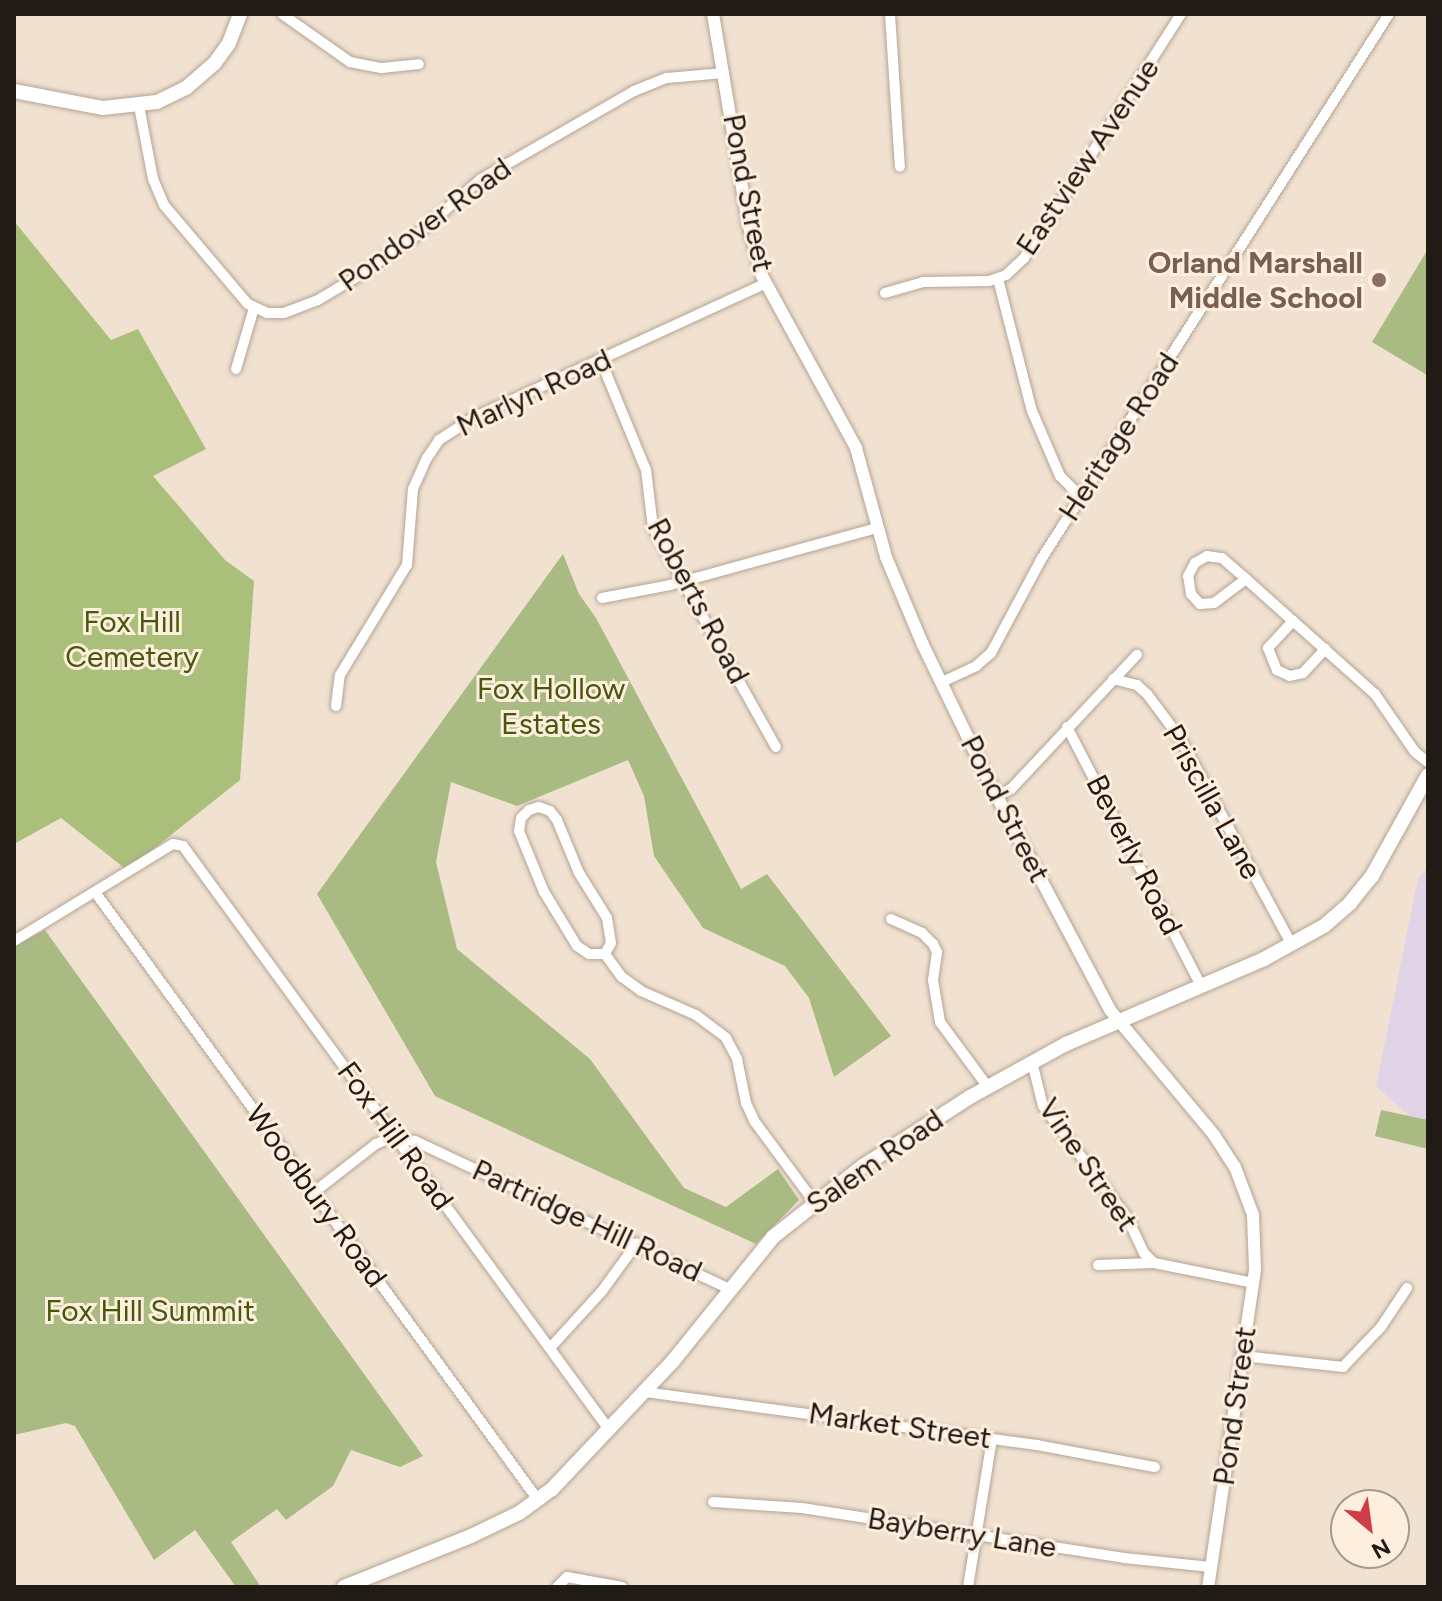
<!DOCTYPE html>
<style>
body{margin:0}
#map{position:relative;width:1442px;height:1601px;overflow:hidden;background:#f1e1d1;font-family:Figtree,sans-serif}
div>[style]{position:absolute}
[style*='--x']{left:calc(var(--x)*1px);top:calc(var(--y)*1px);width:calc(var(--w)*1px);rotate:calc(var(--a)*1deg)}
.commercial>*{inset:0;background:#e2d4e8}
.green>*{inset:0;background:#a9bb82}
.forest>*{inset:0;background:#aabf7a}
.roads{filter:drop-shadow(0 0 2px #b3a495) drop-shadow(0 0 2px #b3a495)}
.minor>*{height:10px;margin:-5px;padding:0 5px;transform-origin:5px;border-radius:5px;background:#fff}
.tertiary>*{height:12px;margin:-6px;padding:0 6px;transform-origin:6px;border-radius:6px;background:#fff}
.secondary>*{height:14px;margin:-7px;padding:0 7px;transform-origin:7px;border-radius:7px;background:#fff}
.dots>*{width:22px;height:22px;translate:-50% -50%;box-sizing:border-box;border:4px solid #feeede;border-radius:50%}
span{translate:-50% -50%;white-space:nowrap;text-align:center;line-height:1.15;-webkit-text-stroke:6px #feeede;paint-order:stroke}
.street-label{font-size:30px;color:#211b15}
.education-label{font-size:30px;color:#785e54;font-weight:700}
.right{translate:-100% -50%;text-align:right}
.park-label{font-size:30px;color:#46580a}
.frame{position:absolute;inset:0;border:16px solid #211b15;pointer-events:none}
.north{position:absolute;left:1330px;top:1489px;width:80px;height:80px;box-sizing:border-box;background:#feeede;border:2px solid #a69a8e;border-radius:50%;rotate:151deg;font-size:22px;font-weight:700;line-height:32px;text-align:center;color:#211b15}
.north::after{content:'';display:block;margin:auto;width:28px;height:36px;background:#ce3e49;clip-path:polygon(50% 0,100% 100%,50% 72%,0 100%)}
</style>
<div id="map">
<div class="commercial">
<div style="clip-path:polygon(1428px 867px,1428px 1120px,1409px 1116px,1376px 1086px,1418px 878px)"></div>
</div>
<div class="green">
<div style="clip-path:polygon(1428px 249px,1428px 373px,1427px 375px,1372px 342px)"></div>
<div style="clip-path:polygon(563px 554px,579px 594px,596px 618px,741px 889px,767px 874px,891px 1036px,834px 1077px,809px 998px,785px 966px,703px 928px,654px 856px,644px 796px,628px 760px,517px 806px,451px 782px,436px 862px,457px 949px,590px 1059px,684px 1188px,726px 1207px,778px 1169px,799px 1200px,756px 1244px,435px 1096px,317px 894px)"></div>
<div style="clip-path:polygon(45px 930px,423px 1456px,400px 1467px,351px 1450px,333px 1486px,286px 1520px,277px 1509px,231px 1542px,261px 1587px,236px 1587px,195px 1530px,154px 1560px,75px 1426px,66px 1423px,14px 1435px,14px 946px)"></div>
<div style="clip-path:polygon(1381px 1110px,1428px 1120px,1428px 1149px,1375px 1136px)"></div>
</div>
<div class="forest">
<div style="clip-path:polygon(14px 221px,111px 340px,138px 329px,206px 449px,153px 476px,225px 560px,254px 581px,240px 780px,127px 870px,61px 818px,14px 844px)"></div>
</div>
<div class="roads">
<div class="minor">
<div style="--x:282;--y:14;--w:83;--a:35.2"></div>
<div style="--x:350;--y:62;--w:33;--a:11"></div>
<div style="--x:382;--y:68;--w:37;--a:-6"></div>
<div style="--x:890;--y:14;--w:153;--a:86.3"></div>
<div style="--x:139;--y:106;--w:74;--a:79.1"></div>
<div style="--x:153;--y:179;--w:28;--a:67"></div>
<div style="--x:164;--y:205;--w:130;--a:49.7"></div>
<div style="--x:248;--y:304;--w:21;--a:25"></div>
<div style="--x:267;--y:313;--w:17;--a:0"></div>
<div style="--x:284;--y:313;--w:36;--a:-21"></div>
<div style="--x:318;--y:300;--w:41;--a:-31"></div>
<div style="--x:353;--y:279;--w:73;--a:-34.3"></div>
<div style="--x:413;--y:238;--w:90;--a:-40.9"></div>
<div style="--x:481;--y:179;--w:177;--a:-29.9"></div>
<div style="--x:634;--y:91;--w:35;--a:-22"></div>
<div style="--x:667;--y:78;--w:57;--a:-5"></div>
<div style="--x:998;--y:279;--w:136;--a:75.6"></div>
<div style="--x:1032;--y:411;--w:71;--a:66.7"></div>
<div style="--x:1060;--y:476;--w:30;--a:45"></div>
<div style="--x:885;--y:293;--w:40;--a:-16"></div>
<div style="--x:923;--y:282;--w:66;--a:-0.9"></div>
<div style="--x:989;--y:281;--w:18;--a:-19"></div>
<div style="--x:1006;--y:275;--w:25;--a:-43"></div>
<div style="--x:1024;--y:258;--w:56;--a:-56.6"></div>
<div style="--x:1055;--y:211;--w:234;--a:-57.4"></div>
<div style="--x:601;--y:361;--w:118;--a:67.6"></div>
<div style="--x:646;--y:470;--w:58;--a:83.1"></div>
<div style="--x:653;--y:528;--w:251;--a:60.7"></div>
<div style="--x:236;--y:369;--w:64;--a:-73.6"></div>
<div style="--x:1246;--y:579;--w:40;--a:143"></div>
<div style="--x:1214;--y:603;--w:14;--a:176"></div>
<div style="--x:1200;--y:604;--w:13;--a:-132"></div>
<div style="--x:1191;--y:594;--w:18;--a:-99"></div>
<div style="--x:1188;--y:576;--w:15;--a:-62"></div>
<div style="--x:1195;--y:563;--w:14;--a:-30"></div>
<div style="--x:1207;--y:556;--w:15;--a:8"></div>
<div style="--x:1222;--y:558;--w:32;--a:41"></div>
<div style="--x:1246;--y:579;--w:63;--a:41.8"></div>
<div style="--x:1293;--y:621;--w:110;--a:41.7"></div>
<div style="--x:1375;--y:694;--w:70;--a:55.4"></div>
<div style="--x:1415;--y:752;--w:16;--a:38"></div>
<div style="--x:602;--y:598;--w:69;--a:-10.8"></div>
<div style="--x:670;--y:585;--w:215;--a:-15.4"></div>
<div style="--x:1293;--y:621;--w:37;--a:133"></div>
<div style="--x:1268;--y:648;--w:24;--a:68"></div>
<div style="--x:1277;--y:670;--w:14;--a:25"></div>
<div style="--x:1290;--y:676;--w:13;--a:-13"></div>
<div style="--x:1303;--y:673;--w:33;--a:-47"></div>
<div style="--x:1113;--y:679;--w:25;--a:14"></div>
<div style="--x:1137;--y:685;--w:13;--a:42"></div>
<div style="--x:1147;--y:694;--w:55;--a:53.1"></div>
<div style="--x:1180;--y:738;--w:235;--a:61.6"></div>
<div style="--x:942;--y:682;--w:38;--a:-25"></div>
<div style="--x:976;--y:666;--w:20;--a:-41"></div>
<div style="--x:991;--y:653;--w:108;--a:-61.8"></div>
<div style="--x:1042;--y:558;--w:645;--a:-57.47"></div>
<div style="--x:336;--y:706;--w:31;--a:-83"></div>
<div style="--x:340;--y:675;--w:129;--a:-58.7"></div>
<div style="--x:407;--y:565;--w:76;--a:-85.5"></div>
<div style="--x:413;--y:489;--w:34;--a:-66"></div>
<div style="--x:427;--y:458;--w:22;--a:-56"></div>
<div style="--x:439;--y:440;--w:40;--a:-32.9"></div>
<div style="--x:473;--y:418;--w:321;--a:-24.7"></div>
<div style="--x:1067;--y:727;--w:289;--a:62.6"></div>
<div style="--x:997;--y:796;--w:16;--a:-27"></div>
<div style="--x:1011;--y:789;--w:184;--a:-46.8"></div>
<div style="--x:539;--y:807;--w:12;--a:20"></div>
<div style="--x:550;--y:811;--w:11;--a:52"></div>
<div style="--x:557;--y:820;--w:57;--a:67.5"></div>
<div style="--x:579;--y:873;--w:53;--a:58.1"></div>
<div style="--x:607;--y:918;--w:25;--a:81"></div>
<div style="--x:611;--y:943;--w:13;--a:119"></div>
<div style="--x:605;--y:954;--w:16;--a:180"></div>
<div style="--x:589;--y:954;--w:14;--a:-146"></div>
<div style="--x:577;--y:946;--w:63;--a:-121.4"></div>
<div style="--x:544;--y:892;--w:66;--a:-112.3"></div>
<div style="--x:519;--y:831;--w:13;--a:-81"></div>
<div style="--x:521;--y:818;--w:11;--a:-45"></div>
<div style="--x:529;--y:810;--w:10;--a:-17"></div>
<div style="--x:95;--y:892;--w:752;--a:53.92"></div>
<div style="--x:891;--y:919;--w:34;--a:24"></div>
<div style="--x:922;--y:933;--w:16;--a:45"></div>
<div style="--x:933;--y:944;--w:9;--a:63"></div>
<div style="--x:937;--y:952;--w:28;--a:98"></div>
<div style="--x:933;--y:980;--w:43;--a:80.5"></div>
<div style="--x:940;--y:1022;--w:81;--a:53.6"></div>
<div style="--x:14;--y:941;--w:186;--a:-31.4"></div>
<div style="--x:173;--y:844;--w:10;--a:11"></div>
<div style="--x:183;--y:846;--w:724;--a:53.87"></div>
<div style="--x:605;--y:954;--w:29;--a:54"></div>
<div style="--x:622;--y:977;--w:24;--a:36"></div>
<div style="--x:641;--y:991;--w:60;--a:23.6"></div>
<div style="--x:696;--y:1015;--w:38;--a:37"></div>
<div style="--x:726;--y:1038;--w:24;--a:62"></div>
<div style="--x:737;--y:1059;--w:45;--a:78.4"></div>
<div style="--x:746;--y:1103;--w:21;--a:65"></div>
<div style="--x:755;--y:1122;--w:101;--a:53.5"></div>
<div style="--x:1032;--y:1062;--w:45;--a:76"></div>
<div style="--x:1043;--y:1106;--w:141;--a:53"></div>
<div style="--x:1128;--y:1219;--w:38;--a:65"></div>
<div style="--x:1144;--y:1253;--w:14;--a:45"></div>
<div style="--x:313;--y:1193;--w:80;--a:-37.9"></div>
<div style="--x:376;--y:1144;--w:12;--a:-24"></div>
<div style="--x:387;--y:1139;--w:28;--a:4"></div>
<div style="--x:415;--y:1141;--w:349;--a:25.2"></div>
<div style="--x:1098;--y:1265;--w:56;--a:-2"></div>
<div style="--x:1154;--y:1263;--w:101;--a:11.4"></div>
<div style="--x:550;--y:1348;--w:77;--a:-47.6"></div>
<div style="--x:602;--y:1291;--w:59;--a:-53.9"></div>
<div style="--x:1243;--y:1356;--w:101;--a:6.3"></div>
<div style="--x:1343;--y:1367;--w:55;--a:-46.5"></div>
<div style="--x:1381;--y:1327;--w:47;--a:-56.3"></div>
<div style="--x:645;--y:1392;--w:396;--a:7.7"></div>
<div style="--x:1037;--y:1445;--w:120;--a:10.6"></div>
<div style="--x:713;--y:1502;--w:89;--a:3.9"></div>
<div style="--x:802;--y:1508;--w:326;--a:8.8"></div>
<div style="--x:1124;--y:1558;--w:87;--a:5.9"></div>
<div style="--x:557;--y:1587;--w:14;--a:-45"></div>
<div style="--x:567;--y:1577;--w:56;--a:10.3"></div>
<div style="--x:968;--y:1587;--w:150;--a:-80.8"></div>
</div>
<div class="tertiary">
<div style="--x:713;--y:14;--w:212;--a:80.5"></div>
<div style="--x:748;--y:223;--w:55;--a:75.2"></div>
<div style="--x:762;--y:276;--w:196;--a:61.3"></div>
<div style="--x:856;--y:448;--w:113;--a:74.6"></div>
<div style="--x:886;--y:557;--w:95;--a:67.2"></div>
<div style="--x:923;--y:645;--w:158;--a:64.1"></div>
<div style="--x:992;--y:787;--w:252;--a:62.1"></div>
<div style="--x:1110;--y:1010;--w:163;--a:50.2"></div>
<div style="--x:1214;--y:1135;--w:38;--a:57"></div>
<div style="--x:1235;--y:1167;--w:51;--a:69.4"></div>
<div style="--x:1253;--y:1215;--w:55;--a:87.9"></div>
<div style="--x:1255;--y:1270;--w:320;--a:98.4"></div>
</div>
<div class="secondary">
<div style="--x:14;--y:91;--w:91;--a:10.8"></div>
<div style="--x:103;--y:108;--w:54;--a:-6.3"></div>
<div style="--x:157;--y:102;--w:32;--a:-26"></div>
<div style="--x:186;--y:88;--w:37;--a:-41"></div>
<div style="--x:214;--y:64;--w:26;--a:-54"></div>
<div style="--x:229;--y:43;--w:31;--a:-69"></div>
<div style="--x:344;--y:1587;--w:137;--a:-21.9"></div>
<div style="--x:471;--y:1536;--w:53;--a:-25.6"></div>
<div style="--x:519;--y:1513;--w:41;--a:-36"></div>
<div style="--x:552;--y:1489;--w:176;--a:-46.6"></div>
<div style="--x:673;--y:1361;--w:159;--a:-51.1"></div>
<div style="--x:773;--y:1237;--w:115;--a:-38.3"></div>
<div style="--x:863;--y:1166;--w:127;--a:-32.8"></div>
<div style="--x:970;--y:1097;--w:110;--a:-28.9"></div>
<div style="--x:1066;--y:1044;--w:215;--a:-23.2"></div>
<div style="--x:1264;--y:959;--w:68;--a:-28.8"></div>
<div style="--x:1324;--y:926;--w:35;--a:-41"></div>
<div style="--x:1350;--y:903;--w:35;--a:-51"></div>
<div style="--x:1372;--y:876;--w:115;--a:-61"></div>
</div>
</div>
<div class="dots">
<div style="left:1379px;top:280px;background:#8d6e63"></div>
</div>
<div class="street-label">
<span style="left:1088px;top:157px;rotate:-56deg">Eastview Avenue</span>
<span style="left:748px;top:193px;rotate:79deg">Pond Street</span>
<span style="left:425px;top:225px;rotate:-36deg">Pondover Road</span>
<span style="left:534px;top:393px;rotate:-25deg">Marlyn Road</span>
<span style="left:1119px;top:437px;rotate:-57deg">Heritage Road</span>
<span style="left:698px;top:601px;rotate:62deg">Roberts Road</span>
<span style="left:1212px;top:802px;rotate:61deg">Priscilla Lane</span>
<span style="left:1005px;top:809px;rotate:63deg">Pond Street</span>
<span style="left:1134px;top:855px;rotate:63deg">Beverly Road</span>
<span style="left:395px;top:1136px;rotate:54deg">Fox Hill Road</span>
<span style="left:875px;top:1162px;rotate:-35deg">Salem Road</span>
<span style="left:1088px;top:1165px;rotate:56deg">Vine Street</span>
<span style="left:316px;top:1196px;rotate:54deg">Woodbury Road</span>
<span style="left:587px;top:1221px;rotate:25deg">Partridge Hill Road</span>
<span style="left:1235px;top:1406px;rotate:-82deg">Pond Street</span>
<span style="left:900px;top:1426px;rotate:8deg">Market Street</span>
<span style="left:962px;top:1533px;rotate:9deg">Bayberry Lane</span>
</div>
<div class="education-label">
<span class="right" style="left:1363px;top:280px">Orland Marshall<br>Middle School</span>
</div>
<div class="park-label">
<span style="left:132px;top:639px">Fox Hill<br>Cemetery</span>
<span style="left:551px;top:706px">Fox Hollow<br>Estates</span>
<span style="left:150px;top:1311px">Fox Hill Summit</span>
</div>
<div class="frame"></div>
<div class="north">N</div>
</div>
